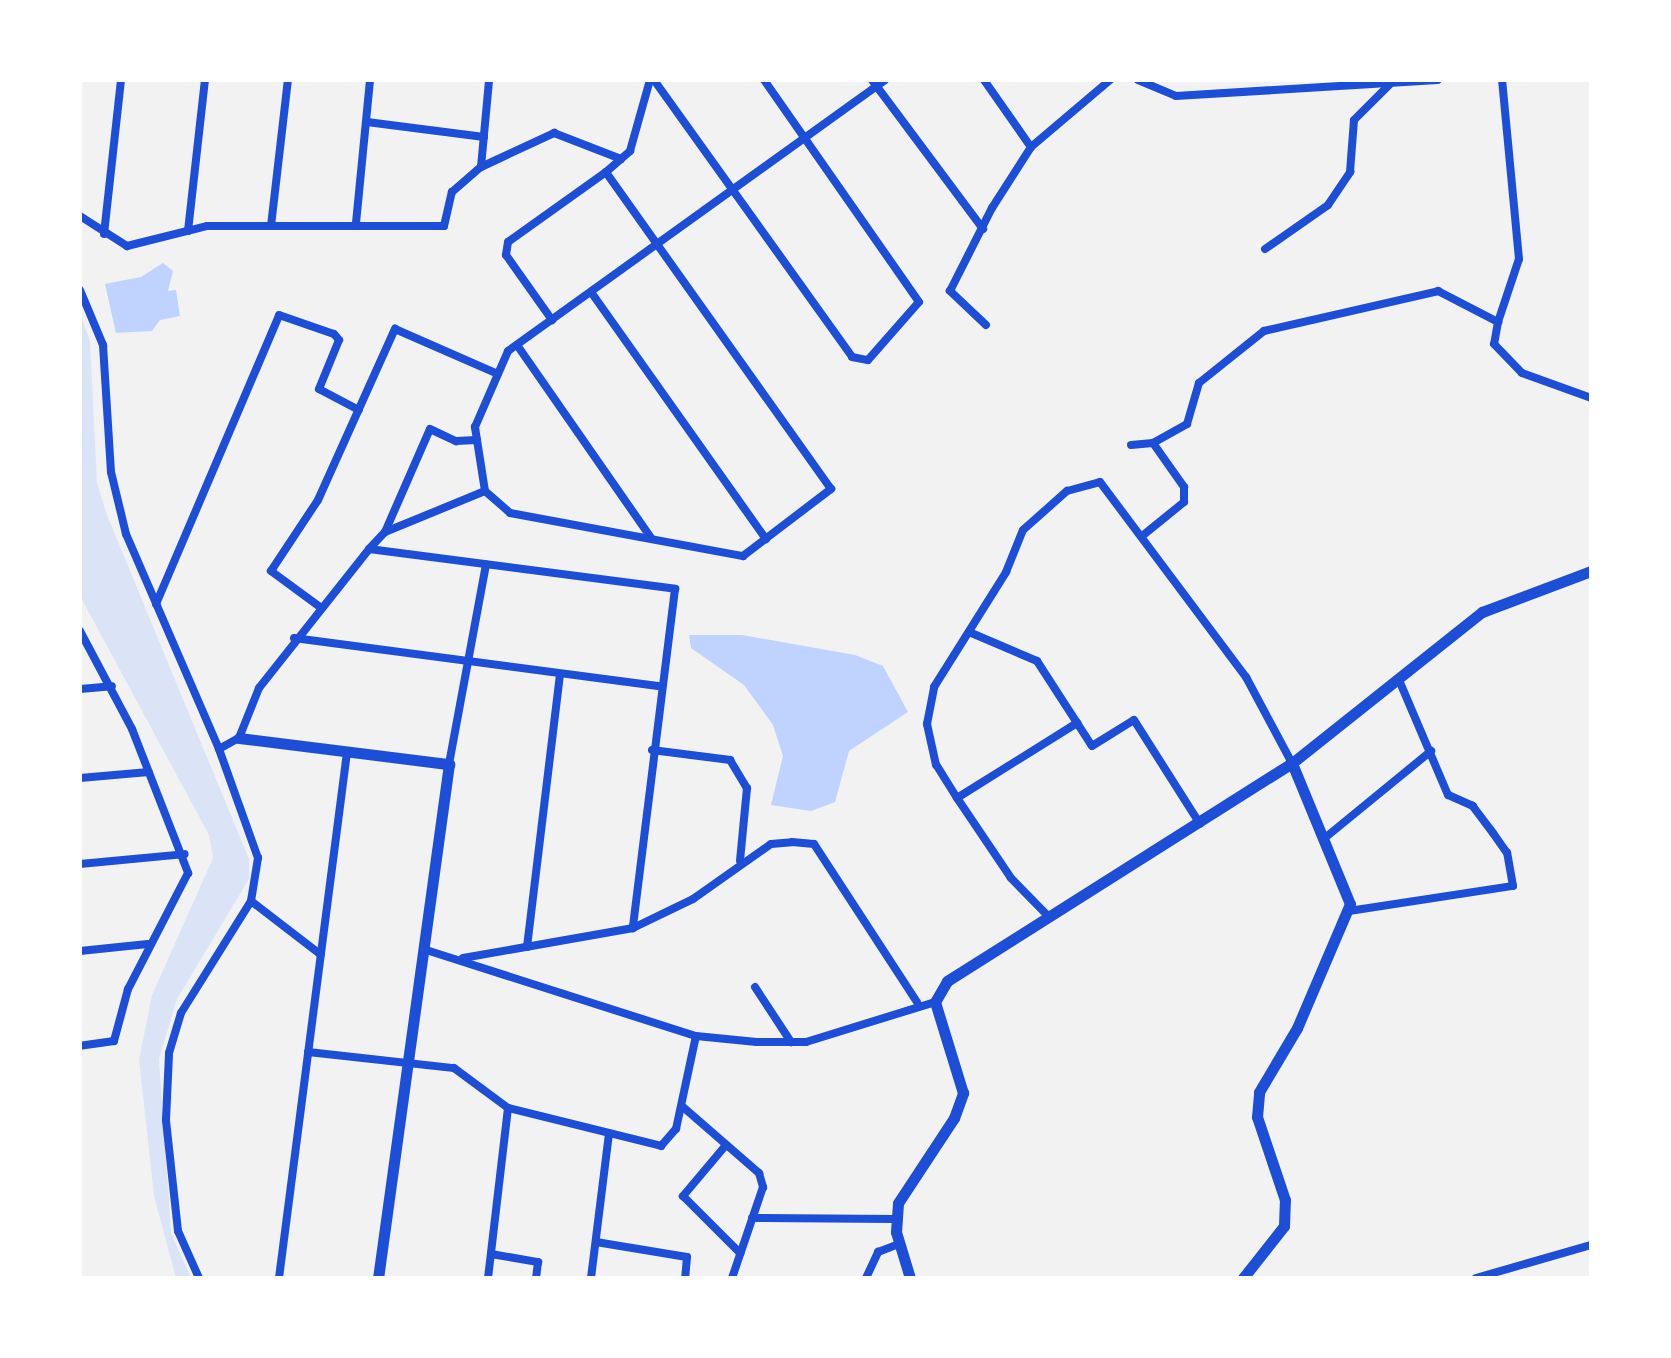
<!DOCTYPE html>
<style>
body{margin:0}
#map{position:relative;width:1671px;height:1358px;overflow:hidden;background:#f2f2f2;font-family:Figtree,sans-serif}
div>[style]{position:absolute}
[style*='--x']{left:calc(var(--x)*1px);top:calc(var(--y)*1px);width:calc(var(--w)*1px);rotate:calc(var(--a)*1deg)}
.green>*{inset:0;background:#dbe4f7}
.water>*{inset:0;background:#bfd3fe}
.minor>*{height:8px;margin:-4px;padding:0 4px;transform-origin:4px;border-radius:4px;background:#1d4ed8}
.tertiary>*{height:11px;margin:-5.5px;padding:0 5.5px;transform-origin:5.5px;border-radius:5.5px;background:#1d4ed8}
span{translate:-50% -50%;white-space:nowrap;text-align:center;line-height:1.15;-webkit-text-stroke:6px #fff;paint-order:stroke}
.frame{position:absolute;inset:0;border:82px solid #fff;pointer-events:none}
</style>
<div id="map">
<div class="green">
<div style="clip-path:polygon(80px 314px,90px 341px,97px 483px,107px 515px,249px 859px,249px 879px,177px 999px,159px 1059px,171px 1233px,191px 1278px,176px 1278px,154px 1196px,139px 1060px,152px 995px,213px 858px,209px 835px,80px 596px)"></div>
</div>
<div class="water">
<div style="clip-path:polygon(163px 263px,173px 271px,168px 291px,176px 290px,180px 316px,160px 320px,152px 331px,116px 333px,105px 284px,141px 277px)"></div>
<div style="clip-path:polygon(689px 635px,742px 635px,855px 655px,883px 666px,908px 712px,849px 751px,835px 802px,811px 811px,771px 805px,783px 756px,773px 725px,744px 685px,691px 648px)"></div>
</div>
<div class="minor">
<div style="--x:654;--y:80;--w:340;--a:54.4"></div>
<div style="--x:852;--y:357;--w:16;--a:11"></div>
<div style="--x:868;--y:360;--w:77;--a:-48.7"></div>
<div style="--x:919;--y:302;--w:271;--a:-124.9"></div>
<div style="--x:872;--y:80;--w:186;--a:53.3"></div>
<div style="--x:984;--y:80;--w:82;--a:55"></div>
<div style="--x:1138;--y:80;--w:41;--a:22.8"></div>
<div style="--x:1176;--y:96;--w:262;--a:-3.5"></div>
<div style="--x:367;--y:122;--w:118;--a:7.3"></div>
<div style="--x:481;--y:167;--w:81;--a:-25"></div>
<div style="--x:554;--y:133;--w:72;--a:21.2"></div>
<div style="--x:606;--y:172;--w:32;--a:-41"></div>
<div style="--x:630;--y:151;--w:74;--a:-74.3"></div>
<div style="--x:80;--y:216;--w:56;--a:32.6"></div>
<div style="--x:127;--y:246;--w:82;--a:-14"></div>
<div style="--x:207;--y:226;--w:237;--a:0"></div>
<div style="--x:444;--y:226;--w:35;--a:-77"></div>
<div style="--x:452;--y:192;--w:38;--a:-41"></div>
<div style="--x:481;--y:167;--w:87;--a:-84.7"></div>
<div style="--x:356;--y:223;--w:144;--a:-84.4"></div>
<div style="--x:271;--y:226;--w:147;--a:-83.4"></div>
<div style="--x:188;--y:231;--w:152;--a:-83.6"></div>
<div style="--x:104;--y:234;--w:155;--a:-83.7"></div>
<div style="--x:1265;--y:249;--w:77;--a:-34.9"></div>
<div style="--x:1328;--y:205;--w:40;--a:-56"></div>
<div style="--x:1350;--y:172;--w:52;--a:-85.6"></div>
<div style="--x:1354;--y:120;--w:54;--a:-45"></div>
<div style="--x:80;--y:290;--w:60;--a:67.3"></div>
<div style="--x:103;--y:345;--w:127;--a:86.4"></div>
<div style="--x:111;--y:472;--w:64;--a:76.4"></div>
<div style="--x:126;--y:534;--w:234;--a:66.6"></div>
<div style="--x:219;--y:749;--w:23;--a:-29"></div>
<div style="--x:239;--y:738;--w:54;--a:-68.2"></div>
<div style="--x:259;--y:688;--w:177;--a:-51.6"></div>
<div style="--x:369;--y:549;--w:309;--a:7.4"></div>
<div style="--x:675;--y:589;--w:342;--a:97.1"></div>
<div style="--x:591;--y:292;--w:303;--a:54.7"></div>
<div style="--x:1498;--y:322;--w:66;--a:-71.6"></div>
<div style="--x:1519;--y:259;--w:180;--a:-95.4"></div>
<div style="--x:986;--y:325;--w:50;--a:-136.6"></div>
<div style="--x:950;--y:291;--w:93;--a:-63.2"></div>
<div style="--x:992;--y:208;--w:72;--a:-57.4"></div>
<div style="--x:1031;--y:147;--w:104;--a:-40.3"></div>
<div style="--x:517;--y:345;--w:236;--a:55.2"></div>
<div style="--x:1153;--y:443;--w:39;--a:-29"></div>
<div style="--x:1187;--y:424;--w:43;--a:-73.7"></div>
<div style="--x:1199;--y:383;--w:83;--a:-38.7"></div>
<div style="--x:1264;--y:331;--w:179;--a:-12.9"></div>
<div style="--x:1438;--y:291;--w:68;--a:27.3"></div>
<div style="--x:1498;--y:322;--w:22;--a:100"></div>
<div style="--x:1494;--y:344;--w:40;--a:46"></div>
<div style="--x:1522;--y:373;--w:73;--a:19.9"></div>
<div style="--x:1131;--y:445;--w:22;--a:-5"></div>
<div style="--x:1153;--y:443;--w:54;--a:54.8"></div>
<div style="--x:1184;--y:487;--w:15;--a:90"></div>
<div style="--x:1184;--y:502;--w:55;--a:140.9"></div>
<div style="--x:485;--y:491;--w:33;--a:41"></div>
<div style="--x:510;--y:513;--w:237;--a:10.5"></div>
<div style="--x:743;--y:556;--w:111;--a:-37.3"></div>
<div style="--x:831;--y:489;--w:389;--a:-125.4"></div>
<div style="--x:606;--y:172;--w:120;--a:144.5"></div>
<div style="--x:508;--y:242;--w:13;--a:99"></div>
<div style="--x:506;--y:255;--w:80;--a:54.7"></div>
<div style="--x:385;--y:532;--w:112;--a:-66.4"></div>
<div style="--x:430;--y:429;--w:29;--a:25"></div>
<div style="--x:456;--y:441;--w:21;--a:-3"></div>
<div style="--x:369;--y:549;--w:23;--a:-47"></div>
<div style="--x:385;--y:532;--w:108;--a:-22.3"></div>
<div style="--x:485;--y:491;--w:65;--a:-98.9"></div>
<div style="--x:475;--y:427;--w:83;--a:-66.5"></div>
<div style="--x:508;--y:351;--w:464;--a:-35.7"></div>
<div style="--x:156;--y:604;--w:314;--a:-66.9"></div>
<div style="--x:279;--y:315;--w:58;--a:19.1"></div>
<div style="--x:334;--y:334;--w:8;--a:50"></div>
<div style="--x:339;--y:340;--w:53;--a:112.2"></div>
<div style="--x:319;--y:389;--w:45;--a:27.7"></div>
<div style="--x:320;--y:607;--w:61;--a:-143.7"></div>
<div style="--x:271;--y:571;--w:85;--a:-56.5"></div>
<div style="--x:318;--y:500;--w:188;--a:-65.8"></div>
<div style="--x:395;--y:329;--w:112;--a:23.6"></div>
<div style="--x:80;--y:631;--w:111;--a:62"></div>
<div style="--x:132;--y:729;--w:155;--a:68.7"></div>
<div style="--x:188;--y:873;--w:131;--a:117.3"></div>
<div style="--x:128;--y:989;--w:54;--a:105.1"></div>
<div style="--x:114;--y:1041;--w:34;--a:172"></div>
<div style="--x:969;--y:632;--w:74;--a:23.1"></div>
<div style="--x:1037;--y:661;--w:101;--a:57.1"></div>
<div style="--x:1092;--y:746;--w:49;--a:-31.8"></div>
<div style="--x:1134;--y:720;--w:123;--a:57.6"></div>
<div style="--x:294;--y:638;--w:369;--a:7.5"></div>
<div style="--x:80;--y:689;--w:32;--a:-5"></div>
<div style="--x:652;--y:750;--w:79;--a:7.3"></div>
<div style="--x:730;--y:760;--w:33;--a:59"></div>
<div style="--x:747;--y:788;--w:73;--a:95.5"></div>
<div style="--x:449;--y:764;--w:203;--a:-79.5"></div>
<div style="--x:80;--y:778;--w:69;--a:-5"></div>
<div style="--x:957;--y:798;--w:142;--a:-32"></div>
<div style="--x:1326;--y:837;--w:136;--a:-39.3"></div>
<div style="--x:80;--y:864;--w:105;--a:-5.4"></div>
<div style="--x:251;--y:901;--w:88;--a:37.6"></div>
<div style="--x:1349;--y:911;--w:166;--a:-8.7"></div>
<div style="--x:1513;--y:886;--w:34;--a:-100"></div>
<div style="--x:1507;--y:853;--w:24;--a:-125"></div>
<div style="--x:1493;--y:833;--w:34;--a:-127"></div>
<div style="--x:1473;--y:806;--w:27;--a:-156"></div>
<div style="--x:1448;--y:795;--w:127;--a:-113.1"></div>
<div style="--x:1050;--y:918;--w:56;--a:-134.3"></div>
<div style="--x:1011;--y:878;--w:97;--a:-124"></div>
<div style="--x:957;--y:798;--w:39;--a:-122"></div>
<div style="--x:936;--y:765;--w:42;--a:-102.4"></div>
<div style="--x:927;--y:724;--w:38;--a:-79"></div>
<div style="--x:934;--y:687;--w:136;--a:-57.9"></div>
<div style="--x:1006;--y:572;--w:45;--a:-68"></div>
<div style="--x:1023;--y:530;--w:59;--a:-41.6"></div>
<div style="--x:1067;--y:491;--w:34;--a:-15"></div>
<div style="--x:1100;--y:482;--w:244;--a:53.2"></div>
<div style="--x:1246;--y:677;--w:98;--a:61.9"></div>
<div style="--x:527;--y:947;--w:273;--a:-83.1"></div>
<div style="--x:423;--y:949;--w:287;--a:17.7"></div>
<div style="--x:696;--y:1036;--w:61;--a:5.6"></div>
<div style="--x:757;--y:1042;--w:49;--a:0"></div>
<div style="--x:806;--y:1042;--w:135;--a:-17.2"></div>
<div style="--x:80;--y:951;--w:68;--a:-5.9"></div>
<div style="--x:463;--y:958;--w:173;--a:-10"></div>
<div style="--x:633;--y:928;--w:67;--a:-25.8"></div>
<div style="--x:693;--y:899;--w:95;--a:-35.2"></div>
<div style="--x:771;--y:844;--w:21;--a:-5"></div>
<div style="--x:792;--y:842;--w:22;--a:5"></div>
<div style="--x:814;--y:844;--w:189;--a:56.9"></div>
<div style="--x:755;--y:987;--w:66;--a:56.8"></div>
<div style="--x:308;--y:1052;--w:147;--a:6.3"></div>
<div style="--x:454;--y:1068;--w:67;--a:36.5"></div>
<div style="--x:508;--y:1108;--w:171;--a:96.7"></div>
<div style="--x:683;--y:1107;--w:101;--a:41"></div>
<div style="--x:759;--y:1173;--w:15;--a:74"></div>
<div style="--x:763;--y:1187;--w:96;--a:108.8"></div>
<div style="--x:508;--y:1108;--w:158;--a:13.9"></div>
<div style="--x:661;--y:1146;--w:23;--a:-49"></div>
<div style="--x:676;--y:1129;--w:95;--a:-77.9"></div>
<div style="--x:726;--y:1145;--w:67;--a:130.1"></div>
<div style="--x:683;--y:1196;--w:81;--a:45"></div>
<div style="--x:752;--y:1218;--w:143;--a:0.4"></div>
<div style="--x:596;--y:1242;--w:92;--a:9.4"></div>
<div style="--x:687;--y:1257;--w:21;--a:95"></div>
<div style="--x:491;--y:1254;--w:48;--a:9.7"></div>
<div style="--x:538;--y:1262;--w:16;--a:97"></div>
<div style="--x:199;--y:1278;--w:51;--a:-114.1"></div>
<div style="--x:178;--y:1231;--w:112;--a:-96.2"></div>
<div style="--x:166;--y:1120;--w:67;--a:-87.4"></div>
<div style="--x:169;--y:1053;--w:42;--a:-73.3"></div>
<div style="--x:181;--y:1013;--w:132;--a:-58"></div>
<div style="--x:251;--y:901;--w:44;--a:-80.8"></div>
<div style="--x:258;--y:858;--w:116;--a:-109.7"></div>
<div style="--x:279;--y:1278;--w:530;--a:-82.63"></div>
<div style="--x:591;--y:1278;--w:146;--a:-82.9"></div>
<div style="--x:866;--y:1278;--w:29;--a:-65"></div>
<div style="--x:878;--y:1252;--w:22;--a:-21"></div>
<div style="--x:1476;--y:1278;--w:120;--a:-16"></div>
</div>
<div class="tertiary">
<div style="--x:239;--y:738;--w:212;--a:7.1"></div>
<div style="--x:449;--y:764;--w:519;--a:97.86"></div>
<div style="--x:910;--y:1278;--w:48;--a:-106.9"></div>
<div style="--x:896;--y:1232;--w:29;--a:-86"></div>
<div style="--x:898;--y:1203;--w:102;--a:-56.6"></div>
<div style="--x:954;--y:1118;--w:27;--a:-70"></div>
<div style="--x:963;--y:1093;--w:95;--a:-107.1"></div>
<div style="--x:935;--y:1002;--w:24;--a:-60"></div>
<div style="--x:947;--y:981;--w:408;--a:-32.3"></div>
<div style="--x:1292;--y:763;--w:243;--a:-38.5"></div>
<div style="--x:1482;--y:612;--w:116;--a:-20.6"></div>
<div style="--x:1243;--y:1278;--w:66;--a:-51.7"></div>
<div style="--x:1284;--y:1226;--w:26;--a:-88"></div>
<div style="--x:1285;--y:1200;--w:88;--a:-108.6"></div>
<div style="--x:1257;--y:1117;--w:25;--a:-85"></div>
<div style="--x:1259;--y:1092;--w:74;--a:-59.3"></div>
<div style="--x:1297;--y:1028;--w:135;--a:-66.9"></div>
<div style="--x:1350;--y:904;--w:152;--a:-112.4"></div>
</div>
<div class="frame"></div>
</div>
